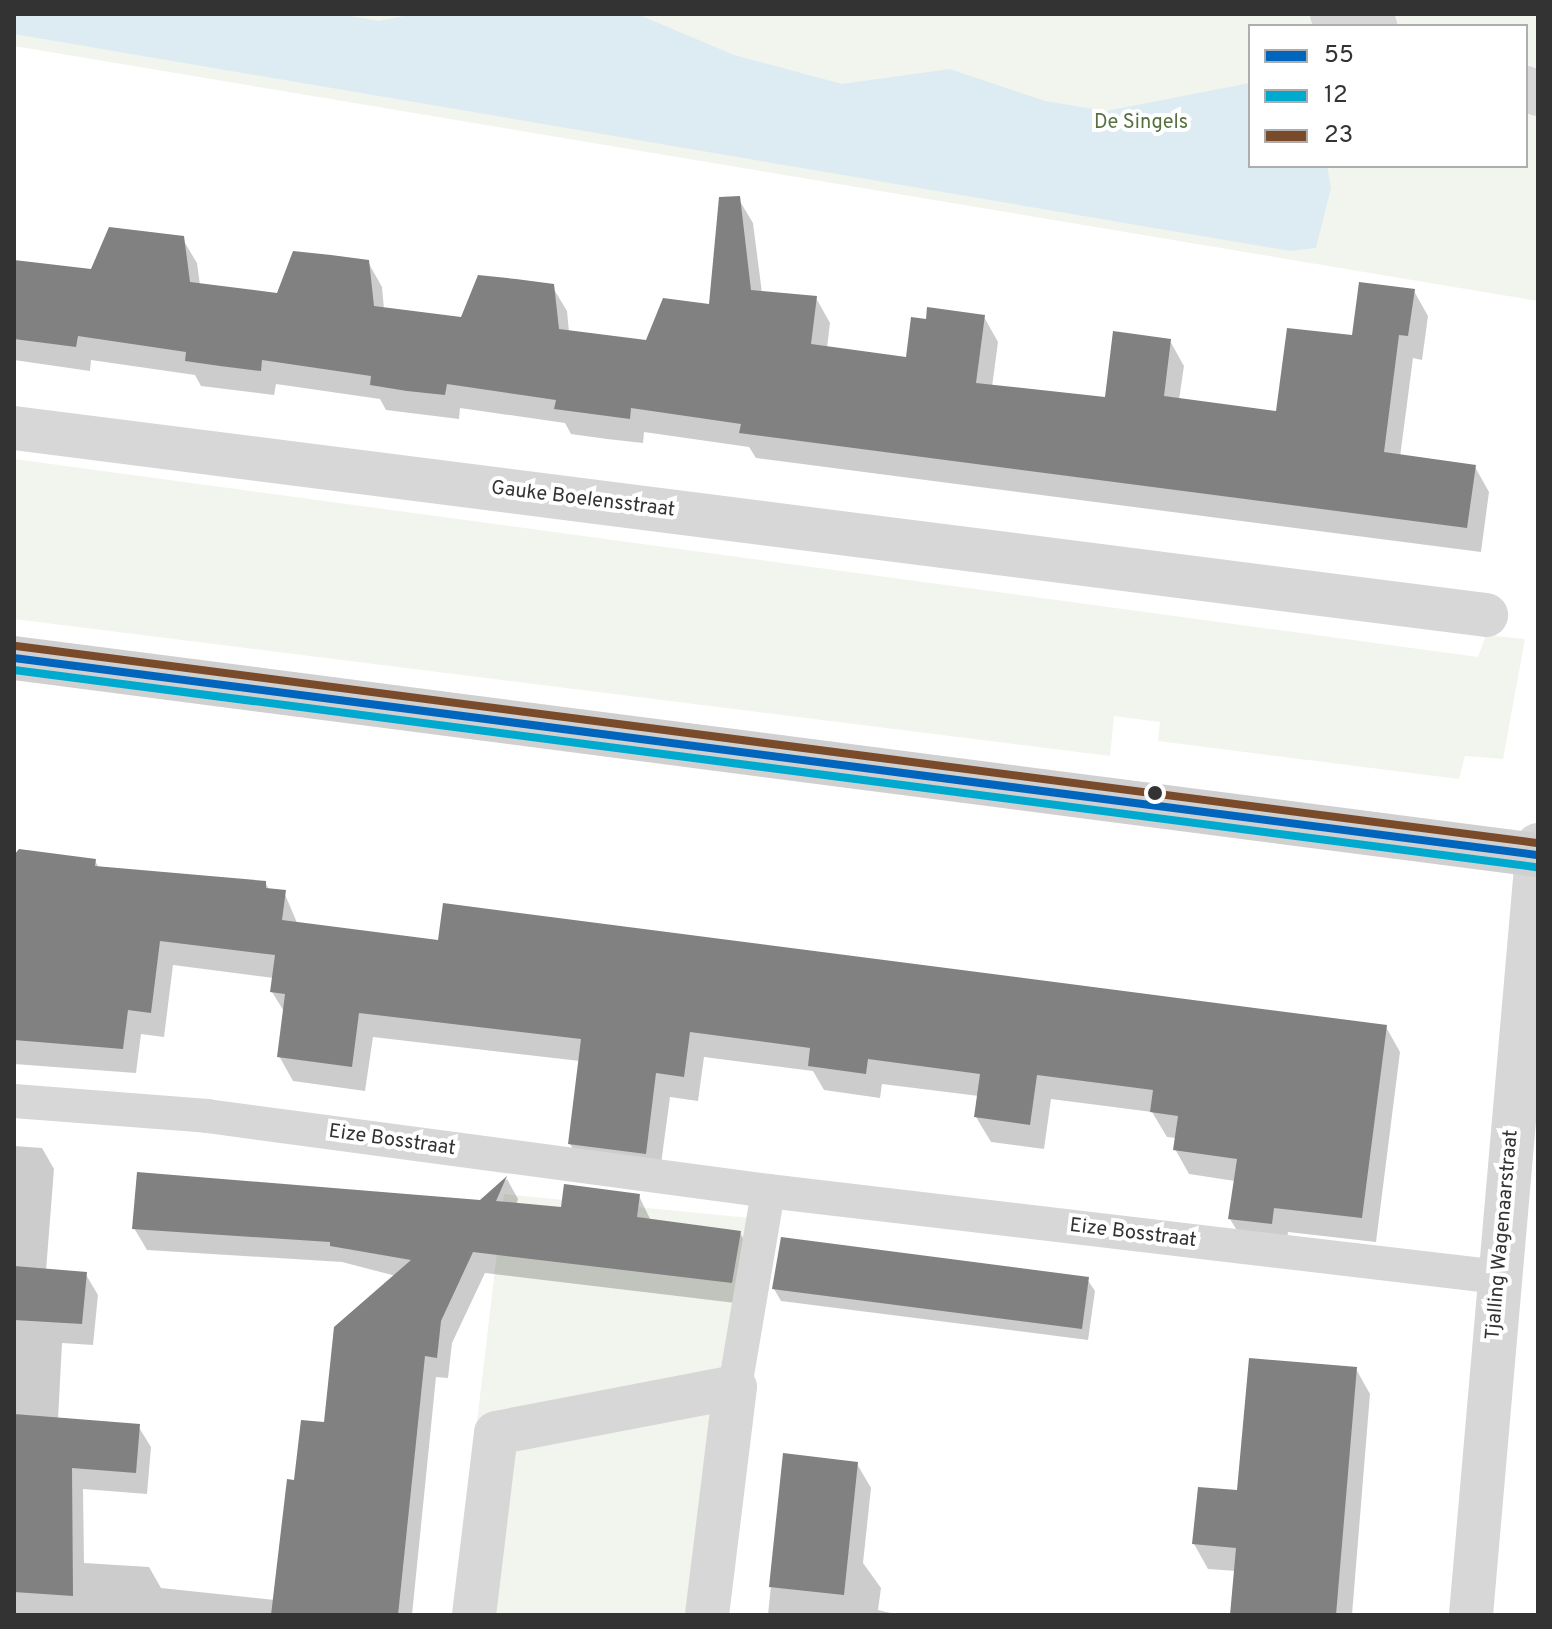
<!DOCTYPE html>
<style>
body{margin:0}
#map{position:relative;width:1552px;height:1629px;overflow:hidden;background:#fff;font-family:Overpass,sans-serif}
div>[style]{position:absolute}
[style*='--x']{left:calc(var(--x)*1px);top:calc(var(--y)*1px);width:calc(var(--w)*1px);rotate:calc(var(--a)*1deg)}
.green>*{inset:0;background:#f1f5ed}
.water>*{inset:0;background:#ddebf3}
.shadow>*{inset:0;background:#0003}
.building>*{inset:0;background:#818181}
.service>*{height:34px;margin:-17px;padding:0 17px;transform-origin:17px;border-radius:17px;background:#d7d7d7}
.minor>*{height:44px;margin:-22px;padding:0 22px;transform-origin:22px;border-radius:22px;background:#d7d7d7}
.secondary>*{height:44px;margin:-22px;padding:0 22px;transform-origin:22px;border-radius:22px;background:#d0d0d0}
.bus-1>*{height:8px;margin:-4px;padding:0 4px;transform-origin:4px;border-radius:4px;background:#0065bd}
.bus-2>*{height:8px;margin:-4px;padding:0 4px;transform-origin:4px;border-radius:4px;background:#00a9ce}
.bus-3>*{height:8px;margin:-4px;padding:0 4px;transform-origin:4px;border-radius:4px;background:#7a4b2a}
.dots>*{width:22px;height:22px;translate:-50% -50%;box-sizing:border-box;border:4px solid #fff;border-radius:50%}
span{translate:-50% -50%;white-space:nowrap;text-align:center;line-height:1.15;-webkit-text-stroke:8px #fff;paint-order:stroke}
.park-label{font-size:20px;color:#56703f}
.street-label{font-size:20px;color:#333}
.frame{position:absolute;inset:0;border:16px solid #333;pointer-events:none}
.legend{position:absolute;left:1248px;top:24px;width:280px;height:144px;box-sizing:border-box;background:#fff;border:2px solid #adadad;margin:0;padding:10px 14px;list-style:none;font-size:24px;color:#333}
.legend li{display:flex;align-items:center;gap:16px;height:40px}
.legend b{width:40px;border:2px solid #adadad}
</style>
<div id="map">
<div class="green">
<div style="clip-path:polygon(evenodd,14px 14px,1538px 14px,1538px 301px,14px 46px,14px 14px,1250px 26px,1526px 26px,1526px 166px,1250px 166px,1250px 26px)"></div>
<div style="clip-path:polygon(14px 459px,1478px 657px,1486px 635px,1525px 639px,1503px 759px,1465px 756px,1459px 779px,1158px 741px,1160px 722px,1114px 716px,1110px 756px,14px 619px)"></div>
<div style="clip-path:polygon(504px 1194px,750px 1218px,699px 1615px,454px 1615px)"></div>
</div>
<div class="water">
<div style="clip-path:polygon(14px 14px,338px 14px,379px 21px,414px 14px,637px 14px,734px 55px,842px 84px,950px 69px,1045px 101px,1106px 111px,1250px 83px,1250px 166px,1327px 166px,1331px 188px,1316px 248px,1290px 251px,14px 34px)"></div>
</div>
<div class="shadow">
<div style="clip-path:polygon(738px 198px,753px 223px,762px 293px,816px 298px,830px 323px,827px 348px,907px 360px,927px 321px,984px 317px,998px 342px,992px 387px,1106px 400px,1170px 341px,1184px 366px,1179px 400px,1278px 413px,1354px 338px,1414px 291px,1428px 316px,1422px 360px,1413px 358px,1400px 457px,1475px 467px,1489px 492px,1481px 552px,756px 458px,749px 447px,644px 432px,643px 443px,607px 439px,571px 434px,565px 423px,460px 408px,459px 419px,386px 410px,380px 399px,276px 384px,274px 395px,201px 386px,195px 375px,91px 360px,90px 371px,14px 360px,14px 252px,15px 262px,93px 271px,182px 238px,197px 263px,200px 285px,278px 295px,368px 262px,382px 287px,384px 309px,462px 319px,552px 286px,567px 311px,569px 332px,647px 342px,711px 306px)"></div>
<div style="clip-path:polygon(14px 857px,95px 861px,100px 869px,265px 882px,270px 891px,284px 892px,298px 925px,440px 943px,1386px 1027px,1400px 1052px,1376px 1242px,1288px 1232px,1286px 1249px,1245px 1244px,1230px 1219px,1235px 1181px,1189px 1174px,1175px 1149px,1176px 1138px,1167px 1137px,1152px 1112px,1051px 1099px,1044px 1149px,991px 1142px,976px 1117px,979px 1096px,882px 1084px,880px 1098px,824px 1090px,813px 1071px,704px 1057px,698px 1101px,670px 1097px,659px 1179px,585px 1169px,570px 1144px,580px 1061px,373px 1037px,365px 1091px,293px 1081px,279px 1056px,285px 1013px,272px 992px,274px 978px,173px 965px,164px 1037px,141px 1034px,136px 1073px,14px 1064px)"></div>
<div style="clip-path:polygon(14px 1146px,42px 1148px,54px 1169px,46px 1271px,85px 1273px,98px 1295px,93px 1345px,62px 1343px,58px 1420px,138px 1426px,151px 1447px,147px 1494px,83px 1489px,84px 1563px,149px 1567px,161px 1588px,275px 1600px,296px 1482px,396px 1276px,342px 1262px,147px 1250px,134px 1228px,480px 1202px,507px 1179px,518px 1199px,516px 1205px,563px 1209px,639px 1196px,651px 1221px,740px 1233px,752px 1254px,744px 1304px,485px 1273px,452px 1343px,448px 1378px,436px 1377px,412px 1615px,14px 1615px)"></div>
<div style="clip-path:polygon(1087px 1279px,1095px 1291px,1088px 1340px,781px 1301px,774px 1289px)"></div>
<div style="clip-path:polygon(1356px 1369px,1370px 1394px,1352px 1615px,1232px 1615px,1236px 1571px,1208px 1569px,1194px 1544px)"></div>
<div style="clip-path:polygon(784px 1455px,857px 1464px,871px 1488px,863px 1563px,881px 1588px,878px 1610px,899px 1615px,768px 1615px)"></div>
</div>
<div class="building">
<div style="clip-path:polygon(740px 196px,751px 290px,817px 296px,811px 344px,906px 357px,911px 317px,926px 319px,927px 307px,985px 315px,976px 383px,1105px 397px,1113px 331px,1171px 339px,1164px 396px,1276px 411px,1287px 328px,1352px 335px,1359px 282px,1415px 289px,1408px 336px,1399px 335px,1384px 452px,1476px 465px,1467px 528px,739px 433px,741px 424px,631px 408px,630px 419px,554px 409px,556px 400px,447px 384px,445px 395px,407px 391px,370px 385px,371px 376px,262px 360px,261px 371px,220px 366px,185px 361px,186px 352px,78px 336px,76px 347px,14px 339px,14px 260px,91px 269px,109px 227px,184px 236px,190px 282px,277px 293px,293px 251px,331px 255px,369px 260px,374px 306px,461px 317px,478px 275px,516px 279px,554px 284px,559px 329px,646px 340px,663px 298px,709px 304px,719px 197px)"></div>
<div style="clip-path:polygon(19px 849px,96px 859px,95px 866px,266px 881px,266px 888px,286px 890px,282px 920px,438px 940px,443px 903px,1387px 1025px,1362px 1218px,1274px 1208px,1272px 1224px,1228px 1219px,1237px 1159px,1173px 1150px,1178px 1116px,1150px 1112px,1153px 1090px,1037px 1075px,1030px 1125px,974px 1117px,980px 1074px,868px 1059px,866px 1074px,808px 1066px,810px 1048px,690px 1032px,684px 1077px,656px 1073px,646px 1154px,568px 1144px,581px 1039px,359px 1013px,352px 1067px,277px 1057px,285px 994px,270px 992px,275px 955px,160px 941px,151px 1013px,128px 1010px,123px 1049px,14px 1040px,14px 855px)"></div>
<div style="clip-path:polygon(137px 1172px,480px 1200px,507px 1176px,496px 1201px,561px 1207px,564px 1184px,640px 1194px,637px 1217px,741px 1231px,732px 1283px,473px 1252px,441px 1321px,437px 1358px,425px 1356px,398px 1615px,271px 1615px,287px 1479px,294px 1480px,301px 1420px,324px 1422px,334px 1327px,411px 1260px,330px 1246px,330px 1242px,132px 1229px)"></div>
<div style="clip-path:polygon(781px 1237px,1089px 1277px,1082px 1329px,772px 1289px)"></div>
<div style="clip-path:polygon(14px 1266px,87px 1272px,82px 1324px,14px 1320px)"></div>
<div style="clip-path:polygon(1249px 1358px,1357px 1367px,1336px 1615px,1230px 1615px,1236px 1548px,1192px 1544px,1198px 1487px,1237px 1490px)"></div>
<div style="clip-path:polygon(14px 1414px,140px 1424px,136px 1473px,72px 1468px,73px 1596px,14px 1592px)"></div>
<div style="clip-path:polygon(783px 1453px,858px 1462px,844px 1595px,769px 1587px)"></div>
</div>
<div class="service">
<div style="--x:14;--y:1101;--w:194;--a:4.4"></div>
<div style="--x:207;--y:1116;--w:566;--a:7.61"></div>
<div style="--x:768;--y:1191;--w:736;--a:6.71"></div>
<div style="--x:735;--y:1387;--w:199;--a:-80.4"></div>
</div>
<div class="minor">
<div style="--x:1332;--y:14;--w:45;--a:15.6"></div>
<div style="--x:1526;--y:88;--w:13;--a:27"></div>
<div style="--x:14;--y:428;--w:1484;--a:7.24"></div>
<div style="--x:474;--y:1615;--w:183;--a:-83.1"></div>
<div style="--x:496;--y:1433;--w:243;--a:-10.9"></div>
<div style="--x:735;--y:1387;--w:230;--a:97"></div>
<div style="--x:1471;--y:1615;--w:773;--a:-85.03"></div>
</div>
<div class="secondary">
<div style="--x:14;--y:658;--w:1537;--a:7.37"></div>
</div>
<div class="bus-1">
<div style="--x:14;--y:658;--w:1537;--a:7.37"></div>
</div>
<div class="bus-2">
<div style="--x:14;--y:670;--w:1535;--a:7.38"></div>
</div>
<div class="bus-3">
<div style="--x:16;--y:646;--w:1535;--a:7.38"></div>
</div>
<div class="dots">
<div style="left:1155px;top:793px;background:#333"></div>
</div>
<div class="park-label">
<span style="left:1141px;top:123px">De Singels</span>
</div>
<div class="street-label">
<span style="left:583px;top:500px;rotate:7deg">Gauke Boelensstraat</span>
<span style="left:392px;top:1141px;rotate:8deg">Eize Bosstraat</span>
<span style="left:1133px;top:1234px;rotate:7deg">Eize Bosstraat</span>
<span style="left:1503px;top:1235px;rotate:-85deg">Tjalling Wagenaarstraat</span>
</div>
<div class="frame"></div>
<ul class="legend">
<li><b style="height:10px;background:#0065bd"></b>55</li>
<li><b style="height:10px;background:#00a9ce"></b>12</li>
<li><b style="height:10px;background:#7a4b2a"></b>23</li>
</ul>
</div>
